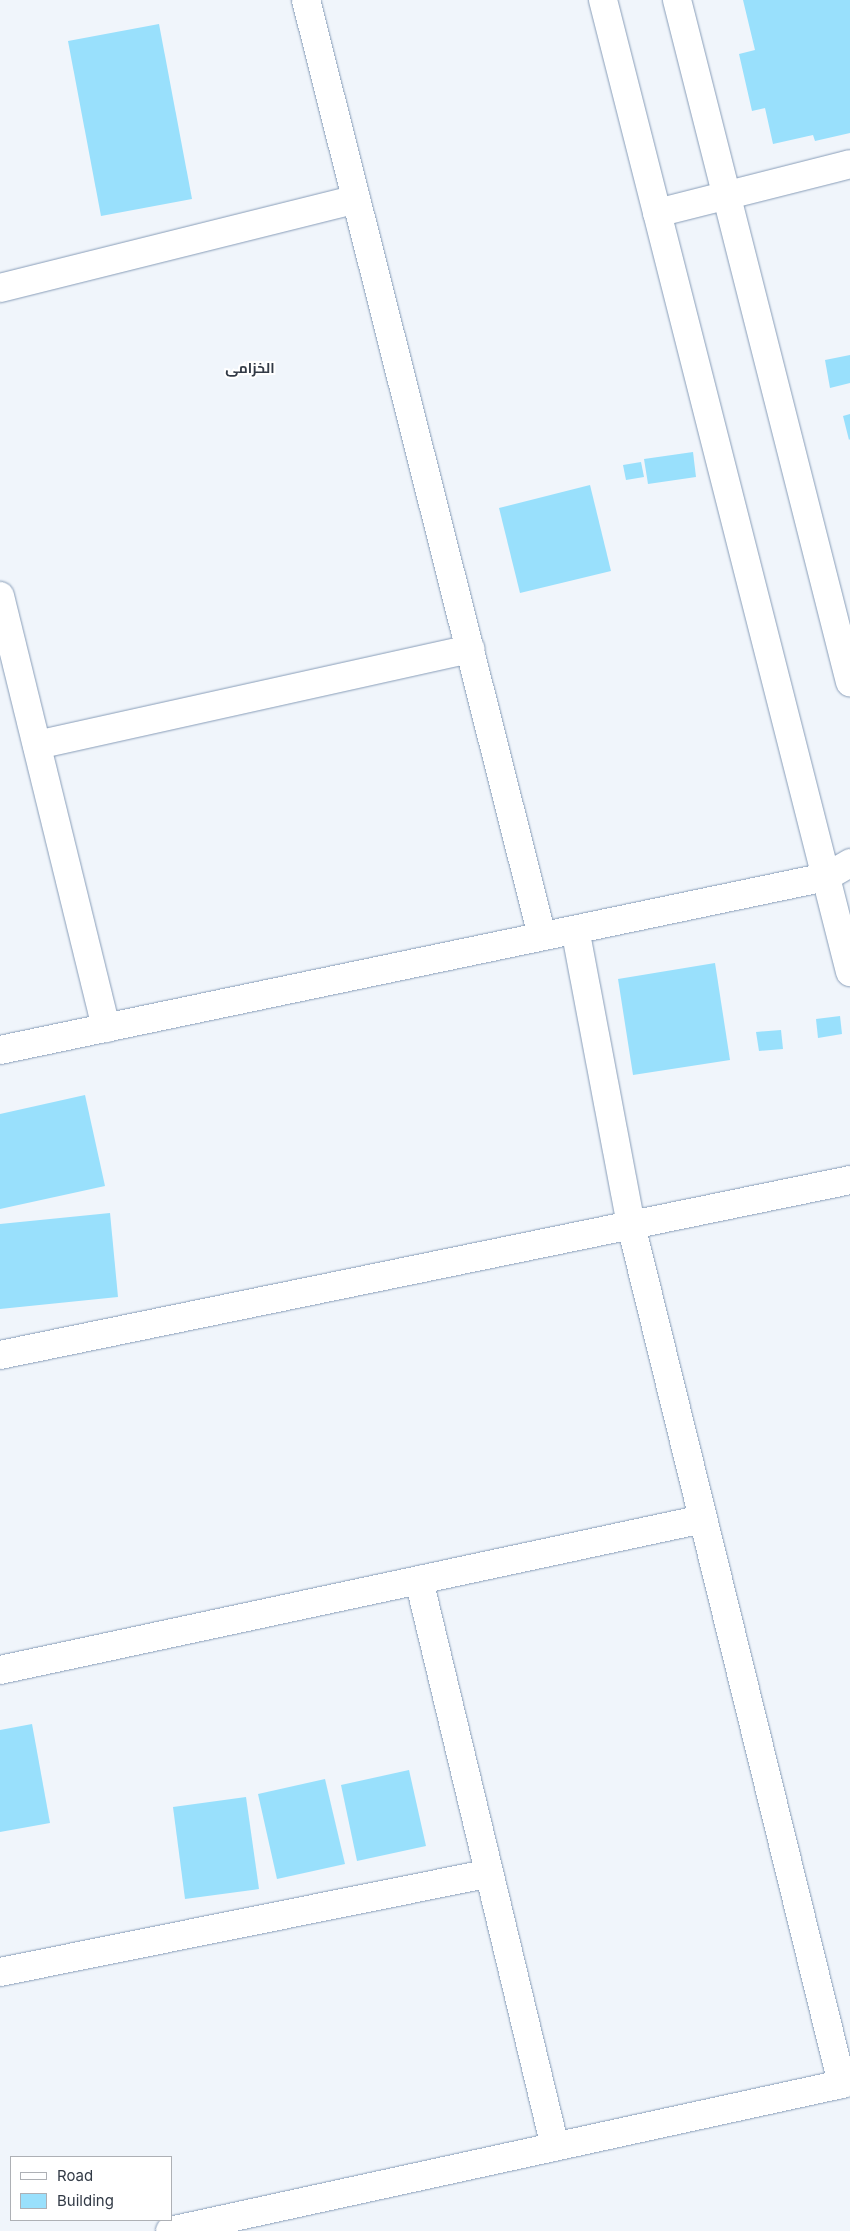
<!DOCTYPE html>
<meta charset="utf-8">
<style>
body{margin:0}
#map{position:relative;width:850px;height:2231px;overflow:hidden;background:#f0f5fb;font-family:Inter,Cairo,sans-serif}
div>[style]{position:absolute}
[style*='--x']{left:calc(var(--x)*1px);top:calc(var(--y)*1px);width:calc(var(--w)*1px);rotate:calc(var(--a)*1deg)}
.building>*{inset:0;background:#99e0fc}
.roads{filter:drop-shadow(0 0 1px #889db8) drop-shadow(0 0 1px #889db8)}
.street>*{height:28px;margin:-14px;padding:0 14px;transform-origin:14px;border-radius:14px;background:#fff}
span{translate:-50% -50%;white-space:nowrap;text-align:center;line-height:1.15;-webkit-text-stroke:4px #fff;paint-order:stroke}
.neighbourhood-label{font-size:14px;color:#323a46;font-weight:700}
.legend{position:absolute;left:10px;top:2156px;width:162px;height:65px;box-sizing:border-box;background:#fff;border:1px solid #adb0b5;margin:0;padding:6px 9px;list-style:none;font-size:15px;color:#323a46}
.legend li{display:flex;align-items:center;gap:10px;height:25px}
.legend b{width:25px;border:1px solid #adb0b5}
</style>
<div id="map">
<div class="building">
<div style="clip-path:polygon(743px 0,850px 0,850px 133px,815px 141px,813px 135px,773px 144px,765px 108px,752px 111px,739px 54px,755px 50px)"></div>
<div style="clip-path:polygon(159px 24px,192px 199px,101px 216px,68px 41px)"></div>
<div style="clip-path:polygon(850px 355px,850px 383px,830px 388px,825px 360px)"></div>
<div style="clip-path:polygon(850px 414px,850px 439px,849px 440px,843px 416px)"></div>
<div style="clip-path:polygon(693px 452px,696px 477px,648px 484px,644px 459px)"></div>
<div style="clip-path:polygon(641px 462px,644px 477px,626px 480px,623px 465px)"></div>
<div style="clip-path:polygon(590px 485px,611px 571px,520px 593px,499px 508px)"></div>
<div style="clip-path:polygon(715px 963px,730px 1060px,633px 1075px,618px 979px)"></div>
<div style="clip-path:polygon(840px 1016px,842px 1034px,818px 1038px,816px 1019px)"></div>
<div style="clip-path:polygon(781px 1030px,783px 1049px,759px 1051px,756px 1032px)"></div>
<div style="clip-path:polygon(85px 1095px,105px 1186px,0 1209px,0 1114px)"></div>
<div style="clip-path:polygon(110px 1213px,118px 1297px,0 1309px,0 1224px)"></div>
<div style="clip-path:polygon(32px 1724px,50px 1823px,0 1832px,0 1730px)"></div>
<div style="clip-path:polygon(409px 1770px,426px 1846px,357px 1861px,341px 1785px)"></div>
<div style="clip-path:polygon(325px 1779px,345px 1864px,277px 1879px,258px 1794px)"></div>
<div style="clip-path:polygon(246px 1797px,259px 1889px,185px 1899px,173px 1807px)"></div>
</div>
<div class="roads">
<div class="street">
<div style="--x:306;--y:0;--w:965;--a:75.85"></div>
<div style="--x:603;--y:0;--w:1003;--a:75.74"></div>
<div style="--x:677;--y:0;--w:704;--a:75.77"></div>
<div style="--x:657;--y:213;--w:199;--a:-14.2"></div>
<div style="--x:0;--y:288;--w:367;--a:-14"></div>
<div style="--x:0;--y:596;--w:445;--a:76.2"></div>
<div style="--x:37;--y:745;--w:444;--a:-12.5"></div>
<div style="--x:0;--y:1050;--w:844;--a:-11.83"></div>
<div style="--x:826;--y:877;--w:28;--a:-30"></div>
<div style="--x:0;--y:1355;--w:868;--a:-11.63"></div>
<div style="--x:419;--y:1580;--w:583;--a:76.51"></div>
<div style="--x:0;--y:1670;--w:719;--a:-12.12"></div>
<div style="--x:0;--y:1972;--w:499;--a:-11.4"></div>
<div style="--x:170;--y:2231;--w:688;--a:-12.34"></div>
<div style="--x:842;--y:2084;--w:885;--a:-103.8"></div>
<div style="--x:631;--y:1225;--w:300;--a:-100.7"></div>
</div>
</div>
<div class="neighbourhood-label">
<span style="left:250px;top:368px">الخزامى</span>
</div>
<ul class="legend">
<li><b style="height:6px;background:#fff"></b>Road</li>
<li><b style="height:14px;background:#99e0fc"></b>Building</li>
</ul>
</div>
